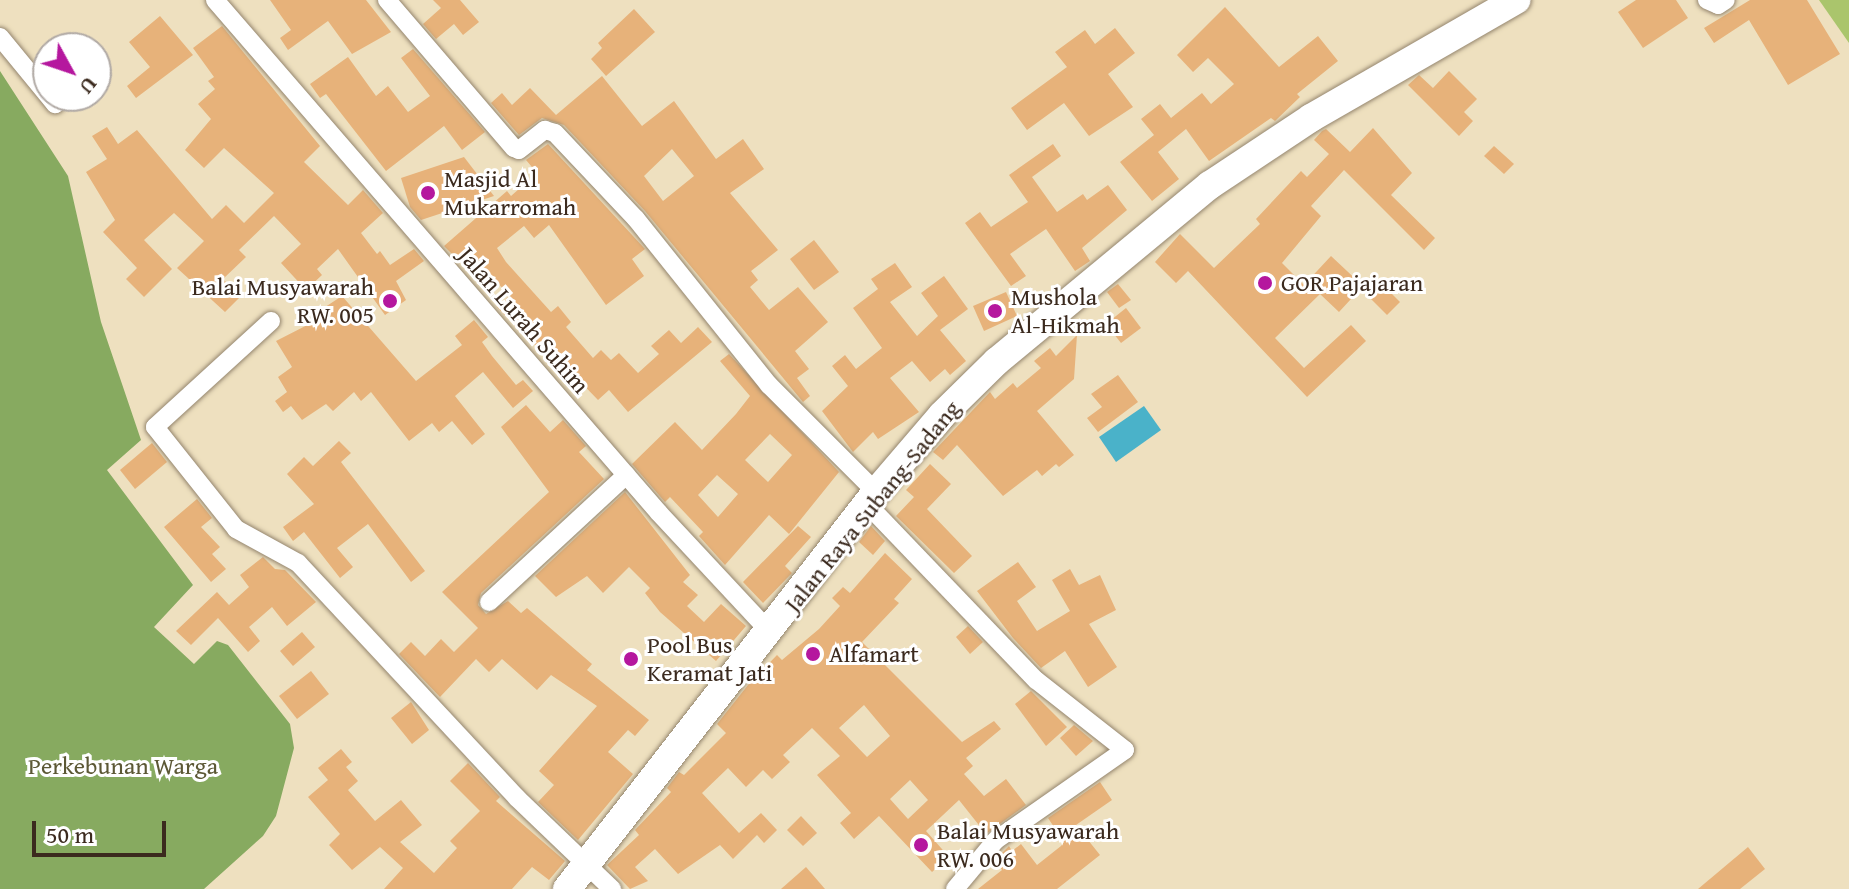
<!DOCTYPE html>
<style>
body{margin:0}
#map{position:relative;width:1849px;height:889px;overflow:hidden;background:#eee0bf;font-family:"Gentium Book Plus",serif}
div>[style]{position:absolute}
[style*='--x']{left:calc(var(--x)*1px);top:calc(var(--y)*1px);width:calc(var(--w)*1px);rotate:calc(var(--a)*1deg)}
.green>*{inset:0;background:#aac56c}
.forest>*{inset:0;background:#87aa60}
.water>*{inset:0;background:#4ab2c9}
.building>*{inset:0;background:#e7b27a}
.roads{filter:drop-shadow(0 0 2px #94856e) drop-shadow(0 0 2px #94856e)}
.street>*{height:18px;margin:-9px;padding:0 9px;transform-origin:9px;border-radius:9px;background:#fff}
.primary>*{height:28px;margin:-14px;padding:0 14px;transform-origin:14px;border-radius:14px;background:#fff}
.dots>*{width:22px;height:22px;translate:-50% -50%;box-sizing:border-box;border:4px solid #fff;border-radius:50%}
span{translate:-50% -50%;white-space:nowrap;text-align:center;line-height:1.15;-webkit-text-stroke:6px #fff;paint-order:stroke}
.poi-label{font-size:24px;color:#3b2a1e}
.left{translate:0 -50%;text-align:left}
.right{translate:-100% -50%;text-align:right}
.street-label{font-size:24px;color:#3b2a1e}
.park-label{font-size:24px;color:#5c5835}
.north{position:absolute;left:32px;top:32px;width:80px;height:80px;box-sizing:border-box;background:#fff;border:2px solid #b1aaa5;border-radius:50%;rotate:130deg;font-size:22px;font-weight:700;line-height:32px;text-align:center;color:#3b2a1e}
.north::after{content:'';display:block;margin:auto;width:28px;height:36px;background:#b5179e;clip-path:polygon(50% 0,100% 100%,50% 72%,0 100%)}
.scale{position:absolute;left:32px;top:821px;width:134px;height:36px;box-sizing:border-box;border:4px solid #3b2a1e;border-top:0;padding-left:10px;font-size:24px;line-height:28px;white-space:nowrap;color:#3b2a1e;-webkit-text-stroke:6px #fff;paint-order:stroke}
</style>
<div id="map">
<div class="green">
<div style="clip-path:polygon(1819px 0,1849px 0,1849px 43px)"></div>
</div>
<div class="forest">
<div style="clip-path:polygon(0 71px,68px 176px,101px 322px,141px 440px,107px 470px,193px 585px,154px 627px,194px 664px,217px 641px,228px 645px,290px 724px,294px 748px,276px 816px,263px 836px,204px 889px,0 889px)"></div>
</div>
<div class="water">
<div style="clip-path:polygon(1144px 406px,1161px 430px,1116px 462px,1099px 437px)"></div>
</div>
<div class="building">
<div style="clip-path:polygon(270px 0,366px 0,391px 32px,352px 54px,328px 21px,288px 50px,280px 38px,291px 30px)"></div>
<div style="clip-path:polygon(433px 0,460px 0,479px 22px,463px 35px,454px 24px,436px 39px,423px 24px,441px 8px)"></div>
<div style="clip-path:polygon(1636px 0,1676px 0,1688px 18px,1643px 48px,1618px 12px)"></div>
<div style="clip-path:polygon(1750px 0,1807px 0,1840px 54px,1788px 85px,1749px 20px,1714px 43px,1704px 28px)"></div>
<div style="clip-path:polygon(1225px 7px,1279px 67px,1318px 36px,1338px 61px,1297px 94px,1300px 97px,1275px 121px,1271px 118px,1209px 161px,1186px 129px,1158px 152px,1179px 179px,1152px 201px,1120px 162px,1154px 135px,1141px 119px,1160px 104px,1171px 118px,1202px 93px,1211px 104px,1234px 84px,1208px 58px,1193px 72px,1177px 55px)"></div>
<div style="clip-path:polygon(634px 9px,655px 32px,606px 76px,591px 59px,602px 48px,598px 43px)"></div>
<div style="clip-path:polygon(160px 16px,193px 55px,136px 98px,127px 86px,150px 67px,129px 42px)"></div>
<div style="clip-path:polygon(222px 26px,320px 146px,304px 162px,348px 205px,363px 190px,383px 213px,361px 233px,377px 254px,380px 251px,390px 265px,414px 249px,424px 261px,396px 281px,406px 300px,385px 315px,338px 249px,317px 269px,322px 275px,306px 290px,281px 263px,301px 244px,274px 216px,239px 250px,246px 257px,223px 279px,240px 297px,225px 312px,177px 268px,204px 241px,174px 213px,144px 240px,172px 269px,144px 297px,126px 279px,137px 268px,103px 232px,115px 220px,86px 172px,107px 159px,92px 136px,107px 127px,118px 144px,137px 130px,212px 219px,226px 205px,244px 223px,274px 193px,224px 148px,204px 168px,185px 150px,211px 119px,198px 104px,215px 89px,208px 81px,214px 77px,193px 48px)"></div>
<div style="clip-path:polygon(1115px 28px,1135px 53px,1108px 74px,1133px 107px,1089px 136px,1064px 103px,1027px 130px,1011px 108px,1067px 67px,1055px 52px,1085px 30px,1095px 44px)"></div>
<div style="clip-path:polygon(413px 49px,485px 132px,462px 150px,444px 126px,386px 171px,326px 94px,320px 98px,310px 84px,348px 57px,376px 96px,388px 86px,408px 112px,430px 96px,401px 58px)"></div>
<div style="clip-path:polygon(1449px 71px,1477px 99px,1464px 112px,1473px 121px,1459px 136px,1408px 85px,1419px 75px,1433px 88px)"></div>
<div style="clip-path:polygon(evenodd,602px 76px,642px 126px,674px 101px,716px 159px,743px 139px,764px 169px,730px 193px,778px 250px,751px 271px,758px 280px,750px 287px,769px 310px,798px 287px,828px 322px,795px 351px,809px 369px,797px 378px,810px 396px,803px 402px,645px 211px,564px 125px,542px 118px,519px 135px,491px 103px,502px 93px,512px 105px,530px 88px,556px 115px,602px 76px,672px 149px,694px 176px,663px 201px,644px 176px,672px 149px)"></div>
<div style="clip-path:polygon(1373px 128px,1412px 173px,1391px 195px,1435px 238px,1424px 250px,1344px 170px,1311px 206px,1321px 216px,1282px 263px,1304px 285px,1331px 256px,1363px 286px,1339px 312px,1320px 294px,1275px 338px,1304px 368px,1351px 325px,1366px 341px,1307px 397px,1188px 271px,1176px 283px,1155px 262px,1180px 234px,1214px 268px,1260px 224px,1256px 219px,1301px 171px,1307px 177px,1329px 154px,1314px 140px,1322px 131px,1326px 129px,1350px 152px)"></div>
<div style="clip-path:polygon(548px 144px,645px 249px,632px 259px,644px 276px,606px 305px,549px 225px,534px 238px,524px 226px,497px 248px,506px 262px,551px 312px,558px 306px,571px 322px,566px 327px,593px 358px,601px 350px,611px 360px,619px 353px,638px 373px,659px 354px,651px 346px,669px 330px,681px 343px,698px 327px,712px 342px,628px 412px,609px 390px,598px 400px,570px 371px,562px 378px,512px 317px,509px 320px,497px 307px,509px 296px,491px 275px,482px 284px,444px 246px,507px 191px,511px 196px,537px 173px,526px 160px)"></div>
<div style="clip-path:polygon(1053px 144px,1061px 156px,1032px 177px,1057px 212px,1083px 194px,1087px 200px,1108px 185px,1127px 210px,1082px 248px,1090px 261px,1075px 271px,1046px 229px,1010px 254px,1026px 276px,1011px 286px,965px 223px,980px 212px,991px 227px,1028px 202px,1009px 175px)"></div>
<div style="clip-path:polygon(1494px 146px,1514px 164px,1504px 174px,1484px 156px)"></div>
<div style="clip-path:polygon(464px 157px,494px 196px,421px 220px,410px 207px,401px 178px)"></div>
<div style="clip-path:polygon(814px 240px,839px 272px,814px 290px,790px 259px)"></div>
<div style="clip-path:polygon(895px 263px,912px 287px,890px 302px,917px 336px,938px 316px,921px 293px,944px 276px,968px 309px,940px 330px,966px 361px,950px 375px,945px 369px,930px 382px,912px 361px,890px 378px,919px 412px,878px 439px,873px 432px,853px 452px,822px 411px,848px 386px,832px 366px,845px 355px,856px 369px,882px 348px,853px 308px,878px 289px,871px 279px)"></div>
<div style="clip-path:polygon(1380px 282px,1400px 302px,1387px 315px,1367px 295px)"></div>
<div style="clip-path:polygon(1118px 284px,1131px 300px,1119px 308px,1107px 292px)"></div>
<div style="clip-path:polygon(1006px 292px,1017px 316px,984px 331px,973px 306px)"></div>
<div style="clip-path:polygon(342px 296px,416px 381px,462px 345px,455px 336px,474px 320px,488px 337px,482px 342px,492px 356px,516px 385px,523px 380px,533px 391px,513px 408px,483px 372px,455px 396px,485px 434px,472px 445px,452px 421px,439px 432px,432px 423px,409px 441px,371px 392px,361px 401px,354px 392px,333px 411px,326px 404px,302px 420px,291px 406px,283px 412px,275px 401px,287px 392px,278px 377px,292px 367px,276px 341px,323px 317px,319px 311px)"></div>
<div style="clip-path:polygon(1126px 308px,1141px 328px,1121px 343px,1106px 324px)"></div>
<div style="clip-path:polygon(1077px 335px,1074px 379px,1037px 411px,1074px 455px,1059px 467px,1056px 464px,1042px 476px,1037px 470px,1003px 496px,957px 445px,943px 460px,933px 452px,990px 392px,995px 399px,1013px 383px,1017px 388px,1041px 368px,1034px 361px,1050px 348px,1056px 356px)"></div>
<div style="clip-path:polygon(evenodd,729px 354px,839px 472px,789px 534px,769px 515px,725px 565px,699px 536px,703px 532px,670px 497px,665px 502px,632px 464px,675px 422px,702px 450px,736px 414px,750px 396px,720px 361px,729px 354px,770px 434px,792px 455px,768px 482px,745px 460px,770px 434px,729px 354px,717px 475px,738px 494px,718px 517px,698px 495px,717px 475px)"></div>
<div style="clip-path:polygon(1118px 375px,1138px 402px,1098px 432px,1087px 418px,1102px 407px,1091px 394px)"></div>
<div style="clip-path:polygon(526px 405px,550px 432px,563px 420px,586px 446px,579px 452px,604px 479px,481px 593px,478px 605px,486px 614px,508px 601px,521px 613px,527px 608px,592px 664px,587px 670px,649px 720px,635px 736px,628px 730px,608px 752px,633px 774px,578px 840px,538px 802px,554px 785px,539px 771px,597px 706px,551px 675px,537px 690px,502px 659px,489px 672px,476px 659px,440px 697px,399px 654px,411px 642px,425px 656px,441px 639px,454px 652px,478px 628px,442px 592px,549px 492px,501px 427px)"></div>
<div style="clip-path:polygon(339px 441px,351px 453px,341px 462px,425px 571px,411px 582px,368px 524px,337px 548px,353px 567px,340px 578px,304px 532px,293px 541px,283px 527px,314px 504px,287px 474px,304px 457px,313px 466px)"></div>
<div style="clip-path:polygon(152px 443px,167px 462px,135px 489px,120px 470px)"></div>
<div style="clip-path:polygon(930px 464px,951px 484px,927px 509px,972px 556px,954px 573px,896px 516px,914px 497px,906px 490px)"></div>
<div style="clip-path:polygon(625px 492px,690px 575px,683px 582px,698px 595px,687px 606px,704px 622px,721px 604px,746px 626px,716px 661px,660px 612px,645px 593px,650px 588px,629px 567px,603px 593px,587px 576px,556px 597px,535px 576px)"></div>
<div style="clip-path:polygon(197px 499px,212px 518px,201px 527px,220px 547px,212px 554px,226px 569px,211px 582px,164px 527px)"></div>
<div style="clip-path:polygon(798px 526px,811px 537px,785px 566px,792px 573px,763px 603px,743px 582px)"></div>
<div style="clip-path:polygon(871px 526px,885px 541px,873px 555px,859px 542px)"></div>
<div style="clip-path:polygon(evenodd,885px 553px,912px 579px,894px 599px,899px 603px,862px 642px,962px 742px,994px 721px,1001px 729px,966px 758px,973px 766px,964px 774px,984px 796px,1006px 779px,1026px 805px,986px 834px,959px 800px,926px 831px,949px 857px,932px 872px,879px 816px,854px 839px,840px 823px,851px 813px,817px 775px,840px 756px,812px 728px,783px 755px,790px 762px,772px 779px,763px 770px,746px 787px,728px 768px,702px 793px,739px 833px,761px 813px,777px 830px,764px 843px,757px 835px,733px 859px,720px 845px,678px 874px,655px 849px,635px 867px,648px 881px,630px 889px,607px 865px,639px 835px,635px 830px,671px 792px,667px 788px,679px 772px,684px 775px,726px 733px,717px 724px,748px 685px,777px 655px,782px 660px,819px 629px,840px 606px,832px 598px,843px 587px,850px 593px,885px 553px,864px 705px,890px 736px,867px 757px,839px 728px,864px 705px,885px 553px,910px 780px,928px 800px,908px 819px,890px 799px,910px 780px)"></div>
<div style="clip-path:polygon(263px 557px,275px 569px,285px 570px,316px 602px,287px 626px,272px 607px,249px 627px,260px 641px,248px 652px,218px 618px,191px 645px,176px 631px,217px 592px,229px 605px,249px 587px,240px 575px)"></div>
<div style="clip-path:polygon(1018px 562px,1036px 587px,1017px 601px,1037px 631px,1070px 611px,1052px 580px,1070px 569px,1079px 585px,1100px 575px,1116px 610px,1089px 624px,1117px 667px,1088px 687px,1065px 651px,1041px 668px,1013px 638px,977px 591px)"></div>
<div style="clip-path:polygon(968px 626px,983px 642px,970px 654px,956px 637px)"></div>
<div style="clip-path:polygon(302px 632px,315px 647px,293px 666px,280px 651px)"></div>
<div style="clip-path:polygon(311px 671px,329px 694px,297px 719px,279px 696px)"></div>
<div style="clip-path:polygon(1031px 691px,1067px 727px,1046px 746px,1015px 704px)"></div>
<div style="clip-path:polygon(411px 702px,429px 730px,412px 744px,391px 718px)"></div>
<div style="clip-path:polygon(1074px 725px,1093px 741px,1076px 756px,1060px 738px)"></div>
<div style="clip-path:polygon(341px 749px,352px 762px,346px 767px,358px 781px,348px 790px,375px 821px,401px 800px,422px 825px,400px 842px,434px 873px,457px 848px,450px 841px,480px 811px,450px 781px,468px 763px,500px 797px,496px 801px,565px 861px,549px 880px,532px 867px,512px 889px,384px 889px,403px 868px,380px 847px,352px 870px,329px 845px,340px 834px,308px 797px,328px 780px,318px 768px)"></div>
<div style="clip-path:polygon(1100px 782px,1112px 800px,1076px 825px,1100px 855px,1057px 889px,978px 889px,1002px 870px,995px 860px,1009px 846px,1012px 851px,1021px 844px,1037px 865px,1061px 846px,1064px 842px,1048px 818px)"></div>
<div style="clip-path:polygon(801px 816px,817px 833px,803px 846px,787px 830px)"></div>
<div style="clip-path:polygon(1748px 847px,1765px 869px,1740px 889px,1698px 889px)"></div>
<div style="clip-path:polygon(806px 867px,825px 889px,781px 889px)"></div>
</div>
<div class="roads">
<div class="street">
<div style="--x:215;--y:0;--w:678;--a:49.12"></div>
<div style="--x:659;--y:513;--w:161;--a:47"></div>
<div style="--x:387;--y:0;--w:195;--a:49.4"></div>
<div style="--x:514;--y:148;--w:5;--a:22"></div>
<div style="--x:519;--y:150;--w:33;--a:-38"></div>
<div style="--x:545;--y:130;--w:10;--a:17"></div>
<div style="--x:555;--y:133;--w:118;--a:46.7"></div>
<div style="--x:636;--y:219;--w:213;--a:51.3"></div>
<div style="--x:769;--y:385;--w:151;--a:45"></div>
<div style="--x:1707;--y:0;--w:12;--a:24"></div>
<div style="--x:1718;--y:5;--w:9;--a:-32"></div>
<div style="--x:0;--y:37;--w:87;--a:50.6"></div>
<div style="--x:55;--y:104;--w:12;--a:-42"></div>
<div style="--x:271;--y:321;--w:157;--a:137.6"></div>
<div style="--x:155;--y:427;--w:130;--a:51.5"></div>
<div style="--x:236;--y:529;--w:71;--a:28.7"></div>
<div style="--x:298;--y:563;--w:321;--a:47"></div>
<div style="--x:517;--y:798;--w:132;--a:43.8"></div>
<div style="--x:867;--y:504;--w:244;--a:46.2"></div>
<div style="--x:1036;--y:680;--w:113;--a:38.2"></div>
<div style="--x:1125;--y:750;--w:157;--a:145.1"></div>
<div style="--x:996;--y:840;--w:64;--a:129.9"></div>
<div style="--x:489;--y:602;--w:187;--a:-42.8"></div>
</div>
<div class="primary">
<div style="--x:567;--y:889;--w:503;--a:-52.11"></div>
<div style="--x:876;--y:492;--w:101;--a:-49.4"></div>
<div style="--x:942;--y:415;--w:77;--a:-44.5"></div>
<div style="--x:997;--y:361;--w:276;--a:-39.6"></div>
<div style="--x:1210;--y:185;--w:121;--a:-33.6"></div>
<div style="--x:1311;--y:118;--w:237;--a:-29.9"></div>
</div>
</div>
<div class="dots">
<div style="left:428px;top:193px;background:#b5179e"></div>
<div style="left:1265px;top:283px;background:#b5179e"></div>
<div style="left:390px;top:301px;background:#b5179e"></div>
<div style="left:995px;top:311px;background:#b5179e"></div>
<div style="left:813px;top:654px;background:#b5179e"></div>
<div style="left:631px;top:659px;background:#b5179e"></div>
<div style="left:921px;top:845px;background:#b5179e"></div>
</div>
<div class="poi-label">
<span class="left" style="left:444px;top:193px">Masjid Al<br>Mukarromah</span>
<span class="left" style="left:1281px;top:283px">GOR Pajajaran</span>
<span class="right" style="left:374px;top:301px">Balai Musyawarah<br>RW. 005</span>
<span class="left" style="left:1011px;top:311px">Mushola<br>Al-Hikmah</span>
<span class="left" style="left:647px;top:659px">Pool Bus<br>Keramat Jati</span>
<span class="left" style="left:829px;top:654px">Alfamart</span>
<span class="left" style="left:937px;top:845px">Balai Musyawarah<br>RW. 006</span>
</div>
<div class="street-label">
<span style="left:524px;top:320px;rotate:49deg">Jalan Lurah Suhim</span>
<span style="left:872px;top:506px;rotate:-51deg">Jalan Raya Subang-Sadang</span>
</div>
<div class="park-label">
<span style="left:123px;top:766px">Perkebunan Warga</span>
</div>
<div class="north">U</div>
<div class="scale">50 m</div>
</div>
